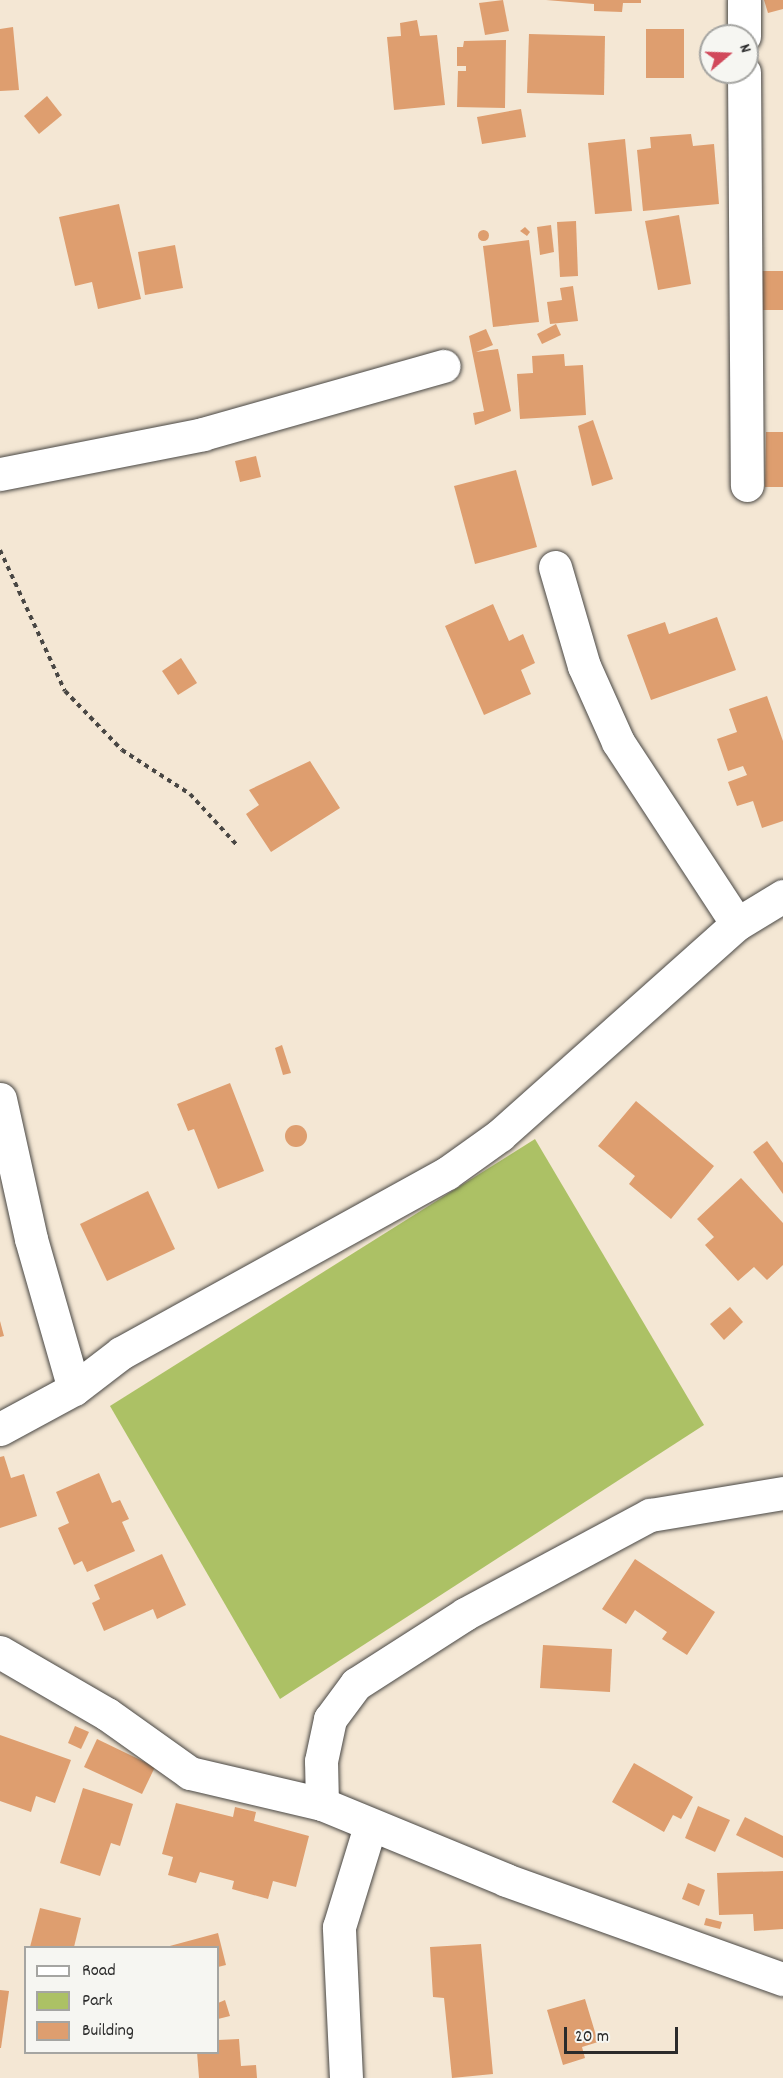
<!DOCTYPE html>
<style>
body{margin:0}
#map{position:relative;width:783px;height:2078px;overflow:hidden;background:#f4e7d4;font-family:Dekko,sans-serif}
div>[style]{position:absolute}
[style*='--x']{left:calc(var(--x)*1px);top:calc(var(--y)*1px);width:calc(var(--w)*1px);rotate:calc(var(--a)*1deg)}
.green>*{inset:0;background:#acc165}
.building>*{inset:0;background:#de9e6f}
.round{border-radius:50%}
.path>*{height:4px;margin-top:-2px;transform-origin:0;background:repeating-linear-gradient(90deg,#494744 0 4.5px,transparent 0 9px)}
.roads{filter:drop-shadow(0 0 2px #494744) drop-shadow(0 0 2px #494744)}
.minor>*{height:33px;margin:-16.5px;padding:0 16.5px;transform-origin:16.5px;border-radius:16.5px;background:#fff}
span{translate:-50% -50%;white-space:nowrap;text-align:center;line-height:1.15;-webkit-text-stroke:4.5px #f6f6f2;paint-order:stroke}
.legend{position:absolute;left:24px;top:1946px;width:195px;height:108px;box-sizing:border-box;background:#f6f6f2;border:2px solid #a5a5a2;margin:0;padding:8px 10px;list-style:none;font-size:18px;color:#2b2b2b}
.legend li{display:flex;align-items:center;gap:12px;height:30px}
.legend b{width:30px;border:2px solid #a5a5a2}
.north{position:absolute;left:699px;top:24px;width:60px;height:60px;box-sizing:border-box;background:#f6f6f2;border:2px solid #a5a5a2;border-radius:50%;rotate:71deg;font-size:16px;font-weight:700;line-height:24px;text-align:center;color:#2b2b2b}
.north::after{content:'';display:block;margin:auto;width:21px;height:27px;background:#d1495b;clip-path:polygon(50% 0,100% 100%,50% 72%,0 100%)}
.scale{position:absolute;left:564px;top:2027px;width:114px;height:27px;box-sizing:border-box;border:3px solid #2b2b2b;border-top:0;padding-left:8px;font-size:18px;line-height:21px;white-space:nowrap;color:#2b2b2b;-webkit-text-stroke:4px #f6f6f2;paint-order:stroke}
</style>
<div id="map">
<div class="green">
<div style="clip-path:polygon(535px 1139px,704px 1425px,280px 1699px,110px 1406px)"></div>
</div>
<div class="building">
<div style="clip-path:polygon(503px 0,509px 31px,485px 35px,479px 3px)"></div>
<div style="clip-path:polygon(546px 0,641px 0,641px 3px,623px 3px,622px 12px,594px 11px,594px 4px)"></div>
<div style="clip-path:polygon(764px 0,783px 0,783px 9px,768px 13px)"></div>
<div style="clip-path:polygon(417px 20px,420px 36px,437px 35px,445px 105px,394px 110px,387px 37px,401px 36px,400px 23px)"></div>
<div style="clip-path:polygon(13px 27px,19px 90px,0 91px,0 29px)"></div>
<div style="clip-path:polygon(646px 29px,684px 29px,684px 78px,646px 78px)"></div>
<div style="clip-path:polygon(529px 34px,605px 36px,604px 95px,527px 93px)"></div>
<div style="clip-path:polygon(506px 40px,505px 108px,457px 107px,458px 71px,466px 71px,466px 66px,457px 66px,457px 47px,463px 47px,464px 41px)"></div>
<div style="clip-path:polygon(47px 96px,62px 115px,39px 134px,24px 116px)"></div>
<div style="clip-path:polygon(521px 109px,526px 137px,482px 144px,477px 117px)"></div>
<div style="clip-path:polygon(691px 134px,693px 146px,714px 144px,719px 204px,643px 211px,637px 150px,651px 148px,650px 137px)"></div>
<div style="clip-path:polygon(625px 139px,632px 211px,595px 214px,588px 143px)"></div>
<div style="clip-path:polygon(119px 204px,141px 299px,98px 309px,92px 282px,75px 286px,59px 217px)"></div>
<div style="clip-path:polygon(679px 215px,691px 284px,658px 290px,645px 221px)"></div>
<div style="clip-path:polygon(576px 221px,578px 276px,560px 277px,557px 222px)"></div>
<div style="clip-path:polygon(551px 225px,554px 252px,540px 255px,537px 227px)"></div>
<div style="clip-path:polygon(525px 227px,530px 232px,527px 236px,520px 231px)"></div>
<div class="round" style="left:477.5px;top:229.5px;width:11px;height:11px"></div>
<div style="clip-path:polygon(529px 240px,539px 322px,493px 327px,483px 246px)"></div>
<div style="clip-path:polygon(175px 245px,183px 288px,145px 295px,138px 252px)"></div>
<div style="clip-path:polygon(762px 271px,783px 271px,783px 310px,762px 310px)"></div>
<div style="clip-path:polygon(573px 286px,578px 321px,550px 324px,547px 302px,562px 300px,560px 288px)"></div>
<div style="clip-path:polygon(556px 324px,561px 335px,542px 344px,537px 334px)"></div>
<div style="clip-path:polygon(486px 329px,493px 345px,476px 352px,498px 349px,511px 411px,475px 425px,473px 413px,484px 411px,469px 336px)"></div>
<div style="clip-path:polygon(564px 354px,565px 366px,583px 365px,586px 415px,520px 419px,517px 374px,533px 373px,532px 356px)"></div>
<div style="clip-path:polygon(593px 420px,613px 479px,592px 486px,578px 426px)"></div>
<div style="clip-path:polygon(766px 432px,783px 432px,783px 487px,765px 487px)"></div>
<div style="clip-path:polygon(256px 456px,261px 477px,240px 482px,235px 461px)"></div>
<div style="clip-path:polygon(516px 470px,537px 547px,475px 564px,454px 486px)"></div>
<div style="clip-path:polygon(493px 604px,509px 641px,523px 634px,535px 663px,521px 670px,531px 694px,484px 715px,445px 626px)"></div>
<div style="clip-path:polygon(717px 617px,736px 670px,651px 700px,627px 635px,665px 622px,669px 634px)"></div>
<div style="clip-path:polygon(181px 658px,197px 683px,178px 695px,162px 671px)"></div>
<div style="clip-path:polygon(767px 696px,783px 741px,783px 821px,762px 828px,753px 801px,737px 806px,728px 782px,747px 775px,743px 766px,728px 771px,717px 739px,737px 732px,729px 709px)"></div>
<div style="clip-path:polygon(310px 761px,340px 808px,271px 852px,246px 814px,259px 805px,249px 790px)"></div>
<div style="clip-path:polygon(282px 1045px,291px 1073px,283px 1075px,275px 1048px)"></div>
<div style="clip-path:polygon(230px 1083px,264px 1171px,218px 1189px,194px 1129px,188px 1131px,177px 1104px)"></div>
<div style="clip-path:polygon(636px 1101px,714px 1166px,671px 1219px,629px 1184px,635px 1176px,598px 1146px)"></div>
<div class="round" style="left:285px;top:1125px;width:22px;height:22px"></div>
<div style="clip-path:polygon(767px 1141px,783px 1163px,783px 1194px,753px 1152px)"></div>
<div style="clip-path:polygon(741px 1178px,783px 1223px,783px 1265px,767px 1280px,754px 1267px,738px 1281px,705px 1245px,714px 1237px,697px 1219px)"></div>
<div style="clip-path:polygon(148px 1191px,175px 1249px,107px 1281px,80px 1224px)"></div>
<div style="clip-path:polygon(730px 1307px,743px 1322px,724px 1340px,710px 1324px)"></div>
<div style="clip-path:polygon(0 1321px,4px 1336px,0 1337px)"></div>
<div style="clip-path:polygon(4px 1456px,11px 1478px,24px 1474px,37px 1516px,0 1528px,0 1457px)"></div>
<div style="clip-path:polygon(99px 1473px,112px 1503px,120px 1500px,129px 1519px,122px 1522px,135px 1551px,87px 1572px,82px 1561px,74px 1565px,58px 1528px,69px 1523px,56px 1492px)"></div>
<div style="clip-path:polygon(162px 1554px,186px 1605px,157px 1619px,153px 1609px,104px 1631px,92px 1603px,100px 1599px,94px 1585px)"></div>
<div style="clip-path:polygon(635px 1559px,715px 1612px,687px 1655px,662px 1639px,667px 1632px,635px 1610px,626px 1624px,602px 1609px)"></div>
<div style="clip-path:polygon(543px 1645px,612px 1649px,610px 1692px,540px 1688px)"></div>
<div style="clip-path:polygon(75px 1726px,89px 1732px,81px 1749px,68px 1743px)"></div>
<div style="clip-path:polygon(0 1735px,71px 1760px,55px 1803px,36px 1796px,31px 1812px,0 1801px)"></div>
<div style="clip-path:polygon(97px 1739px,155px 1767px,142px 1794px,84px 1767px)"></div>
<div style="clip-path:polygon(634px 1763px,693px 1797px,681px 1819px,673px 1815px,664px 1832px,612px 1802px)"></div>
<div style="clip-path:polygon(83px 1788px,133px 1804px,120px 1846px,111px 1843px,100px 1876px,60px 1863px)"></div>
<div style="clip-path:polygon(176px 1803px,233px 1817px,235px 1807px,256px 1812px,254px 1821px,309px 1836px,296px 1887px,273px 1881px,268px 1899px,232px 1889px,234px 1881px,200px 1872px,196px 1883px,168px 1875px,173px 1857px,162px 1854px)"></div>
<div style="clip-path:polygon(698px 1806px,730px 1820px,715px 1852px,685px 1838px)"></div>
<div style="clip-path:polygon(745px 1817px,783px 1836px,783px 1858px,736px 1835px)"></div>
<div style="clip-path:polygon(783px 1871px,783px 1929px,754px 1931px,753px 1914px,719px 1915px,717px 1873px)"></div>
<div style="clip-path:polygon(688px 1883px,705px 1890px,699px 1906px,682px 1899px)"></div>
<div style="clip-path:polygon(40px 1908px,81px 1918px,74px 1947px,30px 1947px)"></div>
<div style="clip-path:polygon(706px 1918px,722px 1922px,720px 1929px,704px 1925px)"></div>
<div style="clip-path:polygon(218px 1933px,226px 1965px,218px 1967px,218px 1947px,166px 1947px)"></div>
<div style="clip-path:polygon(481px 1944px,493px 2074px,452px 2078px,444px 1998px,433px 1997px,430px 1947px)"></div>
<div style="clip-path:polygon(0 1990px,9px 1991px,1px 2048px,0 2048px)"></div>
<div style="clip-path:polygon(585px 1999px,598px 2042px,582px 2047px,585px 2058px,563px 2065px,547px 2010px)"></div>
<div style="clip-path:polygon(225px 2000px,230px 2016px,218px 2019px,218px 2003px)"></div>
<div style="clip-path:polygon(239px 2039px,241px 2066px,256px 2065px,257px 2078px,199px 2078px,197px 2052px,218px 2052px,218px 2040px)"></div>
</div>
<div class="path">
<div style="--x:0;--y:550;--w:155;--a:65.3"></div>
<div style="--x:65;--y:691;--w:82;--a:46"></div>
<div style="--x:122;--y:750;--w:81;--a:32.9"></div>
<div style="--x:190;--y:794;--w:68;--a:47.4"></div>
</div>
<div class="roads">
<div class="minor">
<div style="--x:744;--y:0;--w:36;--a:90"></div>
<div style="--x:744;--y:72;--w:413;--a:89.6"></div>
<div style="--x:0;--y:474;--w:207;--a:-11.1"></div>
<div style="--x:203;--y:434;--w:250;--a:-15.8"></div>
<div style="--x:555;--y:567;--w:103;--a:73.7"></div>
<div style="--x:584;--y:666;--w:83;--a:65.9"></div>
<div style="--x:618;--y:742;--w:217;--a:56.8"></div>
<div style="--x:0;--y:1099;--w:143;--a:77.5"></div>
<div style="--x:31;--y:1239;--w:156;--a:74"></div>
<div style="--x:0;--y:1429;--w:84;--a:-28.4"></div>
<div style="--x:74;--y:1389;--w:59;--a:-37.5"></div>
<div style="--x:121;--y:1353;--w:372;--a:-28.9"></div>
<div style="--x:447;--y:1173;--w:65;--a:-35.6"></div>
<div style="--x:500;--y:1135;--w:317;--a:-41.7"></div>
<div style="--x:737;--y:924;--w:54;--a:-31.3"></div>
<div style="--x:0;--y:1652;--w:124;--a:30.1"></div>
<div style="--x:107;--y:1714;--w:102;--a:35.4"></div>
<div style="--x:190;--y:1773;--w:136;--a:13.2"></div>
<div style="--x:322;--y:1804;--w:199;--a:22.4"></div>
<div style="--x:506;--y:1880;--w:294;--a:19.7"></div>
<div style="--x:322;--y:1804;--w:43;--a:-91.3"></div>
<div style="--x:321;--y:1761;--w:43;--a:-77.9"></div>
<div style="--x:330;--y:1719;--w:44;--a:-53.4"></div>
<div style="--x:356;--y:1684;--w:130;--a:-32.7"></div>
<div style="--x:465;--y:1614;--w:210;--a:-28.2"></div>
<div style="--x:650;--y:1515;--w:135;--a:-9.4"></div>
<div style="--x:346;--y:2078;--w:151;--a:-92.7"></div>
<div style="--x:339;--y:1927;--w:106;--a:-72.9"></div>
</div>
</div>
<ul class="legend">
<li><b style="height:8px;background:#fff"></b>Road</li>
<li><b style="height:16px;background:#acc165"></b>Park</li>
<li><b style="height:16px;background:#de9e6f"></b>Building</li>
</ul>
<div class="north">N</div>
<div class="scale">20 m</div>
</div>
